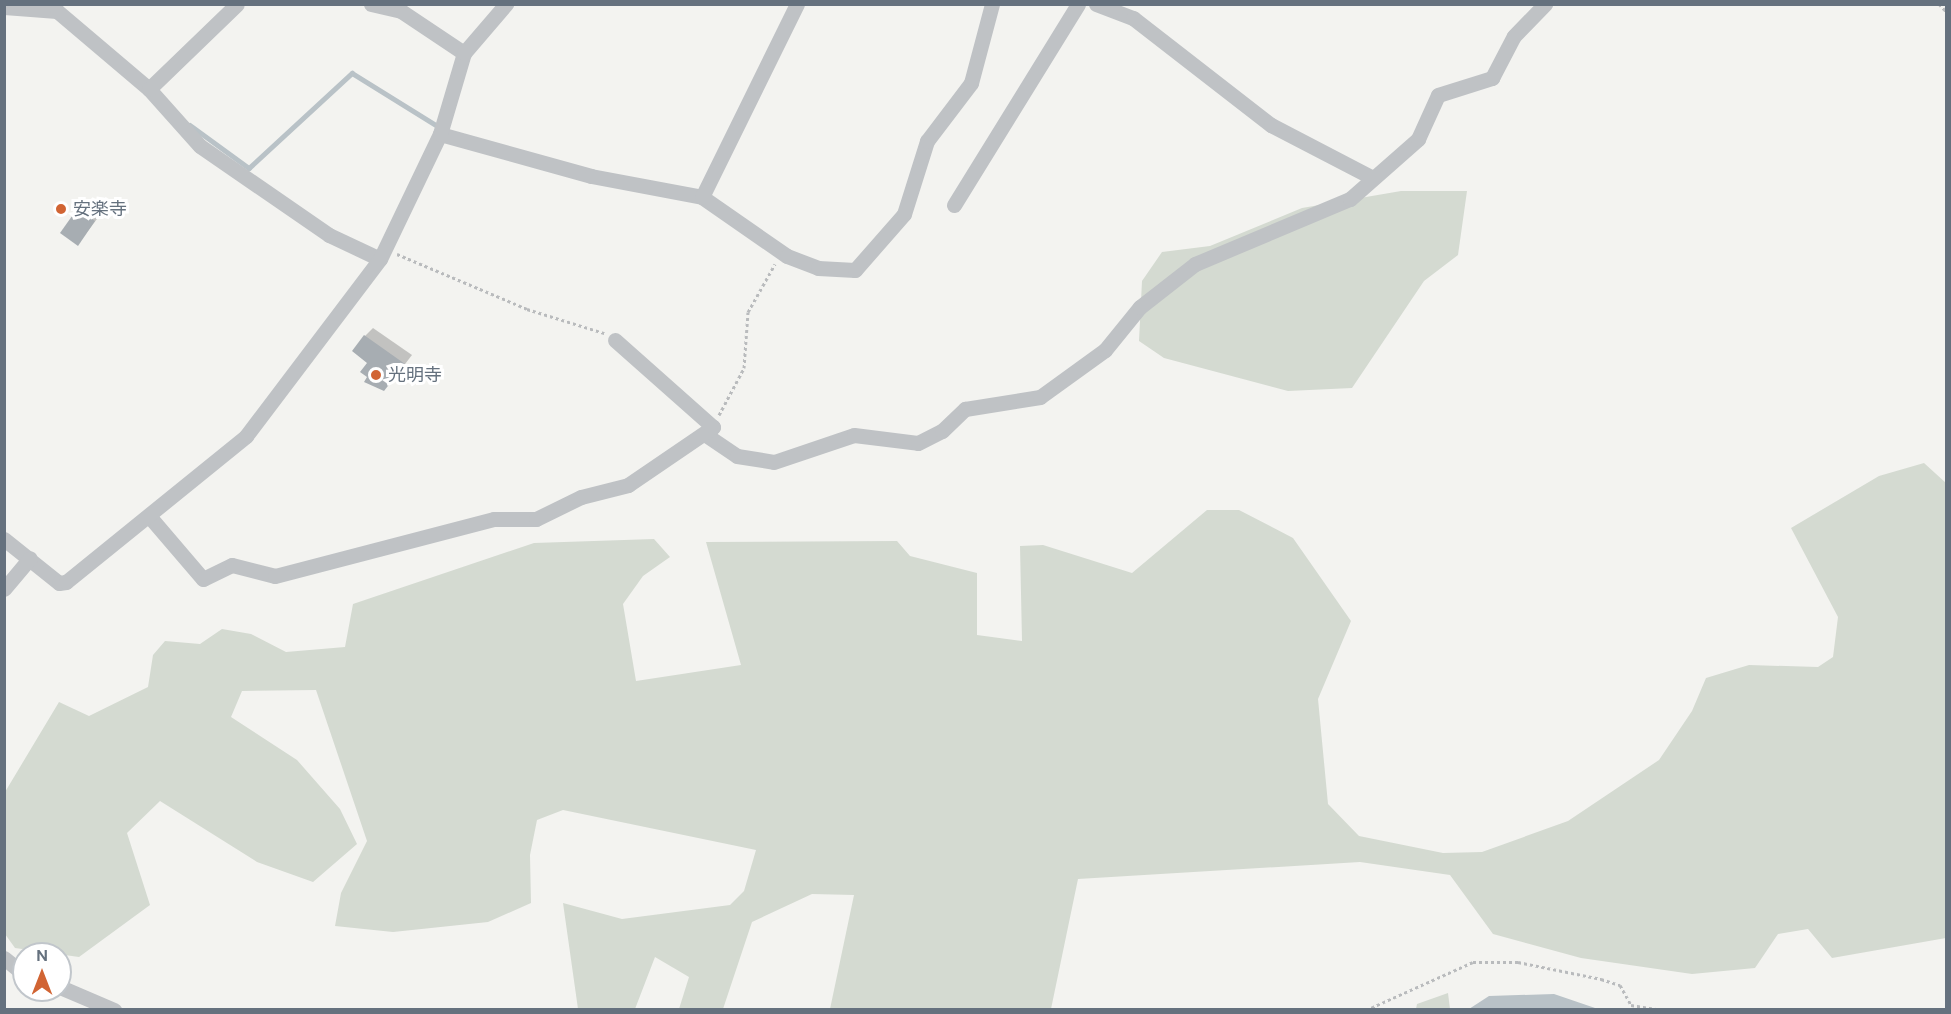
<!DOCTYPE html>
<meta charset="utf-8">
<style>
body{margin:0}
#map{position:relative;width:1951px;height:1014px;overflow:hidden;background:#f3f3f0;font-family:"DM Sans","Noto Sans JP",sans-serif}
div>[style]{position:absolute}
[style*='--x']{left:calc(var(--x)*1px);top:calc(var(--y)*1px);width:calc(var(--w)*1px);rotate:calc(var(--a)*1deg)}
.green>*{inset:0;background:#d4dad1}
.water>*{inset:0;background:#b9c2c7}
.shadow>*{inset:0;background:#0003}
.stream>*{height:4.5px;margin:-2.25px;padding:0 2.25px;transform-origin:2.25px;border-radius:2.25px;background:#b9c2c7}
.building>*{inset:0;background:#a7adb2}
.path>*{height:3px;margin-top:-1.5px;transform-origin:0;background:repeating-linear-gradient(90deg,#b9bbbd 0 3px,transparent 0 6px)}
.minor>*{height:15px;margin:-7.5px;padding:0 7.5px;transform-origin:7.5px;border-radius:7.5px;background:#bfc2c5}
.dots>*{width:16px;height:16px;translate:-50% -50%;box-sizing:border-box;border:3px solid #fff;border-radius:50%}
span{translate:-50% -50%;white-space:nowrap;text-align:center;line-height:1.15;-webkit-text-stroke:6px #fff;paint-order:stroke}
.poi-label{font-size:18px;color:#65717e}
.left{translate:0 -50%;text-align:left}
.frame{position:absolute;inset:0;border:6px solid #65717e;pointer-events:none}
.north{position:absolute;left:12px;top:942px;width:60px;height:60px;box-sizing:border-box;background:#fff;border:2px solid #c1c6cb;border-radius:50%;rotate:0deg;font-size:16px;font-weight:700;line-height:24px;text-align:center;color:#65717e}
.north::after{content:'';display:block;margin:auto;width:21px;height:27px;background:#d16433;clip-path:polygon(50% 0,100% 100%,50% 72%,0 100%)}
</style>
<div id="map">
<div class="green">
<div style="clip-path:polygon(1401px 191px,1467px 191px,1458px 255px,1424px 281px,1352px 388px,1288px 391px,1164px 358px,1139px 341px,1142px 281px,1162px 252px,1210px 246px,1302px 208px)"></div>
<div style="clip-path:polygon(1924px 463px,1946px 483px,1946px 938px,1832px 958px,1808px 929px,1778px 934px,1755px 968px,1692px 974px,1581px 958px,1493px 934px,1450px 875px,1360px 862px,1078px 879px,1051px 1009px,830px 1009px,854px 895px,812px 894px,752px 922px,723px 1009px,679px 1009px,689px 977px,655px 957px,635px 1009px,578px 1009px,563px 903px,622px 919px,730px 905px,744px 891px,756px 850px,563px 810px,537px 820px,530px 855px,531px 903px,488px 922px,393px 932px,335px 926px,341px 893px,367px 841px,316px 690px,242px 691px,231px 717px,297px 760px,340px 809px,357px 844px,313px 882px,257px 862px,160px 801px,127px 833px,150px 905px,79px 957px,15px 948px,5px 934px,5px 792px,59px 702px,89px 716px,148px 687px,153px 655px,165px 641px,200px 644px,222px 629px,251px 634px,286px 652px,345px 647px,353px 604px,534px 543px,654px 539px,670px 557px,643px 576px,623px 604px,636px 681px,741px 665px,706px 542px,897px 541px,910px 556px,977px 573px,977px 635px,1022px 641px,1020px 546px,1043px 545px,1132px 573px,1207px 510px,1239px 510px,1293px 538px,1351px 621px,1318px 699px,1328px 804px,1359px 836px,1443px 853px,1482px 852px,1568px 821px,1659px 760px,1692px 711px,1706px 678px,1749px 665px,1818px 667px,1833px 657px,1838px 617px,1791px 528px,1879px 476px)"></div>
<div style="clip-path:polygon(1448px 993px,1450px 1009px,1416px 1009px,1417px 1004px)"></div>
</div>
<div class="water">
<div style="clip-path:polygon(1554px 994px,1598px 1009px,1469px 1009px,1489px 996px)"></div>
</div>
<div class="shadow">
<div style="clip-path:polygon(84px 204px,100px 215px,78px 244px,62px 233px)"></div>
<div style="clip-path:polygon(373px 328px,412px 355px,392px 381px,369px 363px,365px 336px)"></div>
</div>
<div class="stream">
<div style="--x:190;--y:125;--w:73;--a:36.1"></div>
<div style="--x:249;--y:168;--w:140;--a:-42.7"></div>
<div style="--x:352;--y:73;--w:99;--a:31.8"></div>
</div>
<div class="building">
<div style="clip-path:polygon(77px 209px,95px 221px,78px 246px,60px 233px)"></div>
<div style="clip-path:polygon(364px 335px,405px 364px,384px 391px,364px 382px,367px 377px,360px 372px,367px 363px,352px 351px)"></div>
</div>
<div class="path">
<div style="--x:1939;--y:4;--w:10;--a:45"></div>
<div style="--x:397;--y:254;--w:141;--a:22.9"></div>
<div style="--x:527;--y:309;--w:81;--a:17.3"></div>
<div style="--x:719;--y:415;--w:53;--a:-62"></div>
<div style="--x:744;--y:368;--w:56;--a:-85.9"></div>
<div style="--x:748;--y:312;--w:55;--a:-60.6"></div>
<div style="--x:1366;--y:1010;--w:117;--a:-24.2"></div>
<div style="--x:1473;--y:962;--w:45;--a:0"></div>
<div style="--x:1518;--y:962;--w:85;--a:11.6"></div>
<div style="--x:1601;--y:979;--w:20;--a:18"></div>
<div style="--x:1620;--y:985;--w:23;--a:61"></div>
<div style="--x:1631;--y:1005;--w:33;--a:9"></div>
</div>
<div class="minor">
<div style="--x:371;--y:4;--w:31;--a:13"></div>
<div style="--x:401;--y:11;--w:76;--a:33.7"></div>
<div style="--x:1096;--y:4;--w:40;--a:21"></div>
<div style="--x:1133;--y:18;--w:175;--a:37.8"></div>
<div style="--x:1271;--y:125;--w:113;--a:27.5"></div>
<div style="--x:4;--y:7;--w:53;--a:4.3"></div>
<div style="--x:57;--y:11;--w:121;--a:40.3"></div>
<div style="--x:149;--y:89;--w:76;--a:48.2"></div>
<div style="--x:200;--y:146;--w:157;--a:34.6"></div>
<div style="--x:329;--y:235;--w:56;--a:25.2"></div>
<div style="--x:149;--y:89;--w:122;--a:-44"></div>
<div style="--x:440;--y:134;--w:157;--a:15.5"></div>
<div style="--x:591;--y:176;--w:113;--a:10.7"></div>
<div style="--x:702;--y:197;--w:103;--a:34.8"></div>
<div style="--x:787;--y:256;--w:33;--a:21"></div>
<div style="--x:818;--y:268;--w:37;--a:3"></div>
<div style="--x:855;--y:270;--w:74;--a:-48.8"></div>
<div style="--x:904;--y:214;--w:77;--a:-72.5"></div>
<div style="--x:927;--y:141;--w:73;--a:-52.8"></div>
<div style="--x:971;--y:83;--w:82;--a:-75.1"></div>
<div style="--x:702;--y:197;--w:215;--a:-63.8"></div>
<div style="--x:954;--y:205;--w:236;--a:-58.3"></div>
<div style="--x:706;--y:435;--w:37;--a:34"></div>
<div style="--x:737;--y:456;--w:37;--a:9"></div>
<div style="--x:774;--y:462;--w:84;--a:-18.6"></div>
<div style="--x:854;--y:435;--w:64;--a:7.1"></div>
<div style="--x:918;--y:443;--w:27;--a:-27"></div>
<div style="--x:942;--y:431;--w:32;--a:-44"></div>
<div style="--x:965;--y:409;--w:76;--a:-9.1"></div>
<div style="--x:1040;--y:397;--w:80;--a:-35.9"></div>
<div style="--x:1105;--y:350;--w:55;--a:-50.9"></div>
<div style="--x:1140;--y:307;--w:70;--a:-38"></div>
<div style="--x:1195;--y:264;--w:168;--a:-22.8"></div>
<div style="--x:1350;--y:199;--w:91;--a:-41.4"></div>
<div style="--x:1418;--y:139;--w:48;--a:-65.6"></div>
<div style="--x:1438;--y:95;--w:57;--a:-17.5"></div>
<div style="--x:1492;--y:78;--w:47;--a:-62.4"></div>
<div style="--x:1514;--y:36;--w:45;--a:-45.9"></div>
<div style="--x:149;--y:516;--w:83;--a:49.4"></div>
<div style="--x:203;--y:579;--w:32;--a:-26"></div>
<div style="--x:232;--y:565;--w:44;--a:14.3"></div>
<div style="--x:275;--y:576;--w:226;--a:-14.6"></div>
<div style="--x:494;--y:519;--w:42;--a:0"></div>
<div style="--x:536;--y:519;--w:50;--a:-26.1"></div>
<div style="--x:581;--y:497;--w:49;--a:-14.3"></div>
<div style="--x:628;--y:485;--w:103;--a:-34.3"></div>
<div style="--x:713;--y:427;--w:131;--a:-138.4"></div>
<div style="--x:4;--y:539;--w:70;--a:38.7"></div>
<div style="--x:59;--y:583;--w:7;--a:-8"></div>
<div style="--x:66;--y:582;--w:232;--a:-39"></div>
<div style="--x:246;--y:436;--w:222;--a:-52.9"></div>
<div style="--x:380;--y:259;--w:139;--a:-64.4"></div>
<div style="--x:440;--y:134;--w:84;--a:-73.5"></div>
<div style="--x:464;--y:53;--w:65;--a:-49.4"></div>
<div style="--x:4;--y:589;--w:40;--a:-50"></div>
<div style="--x:4;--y:958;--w:26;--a:39"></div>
<div style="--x:60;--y:987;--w:59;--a:23.1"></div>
</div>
<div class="dots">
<div style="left:61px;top:209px;background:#d16433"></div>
<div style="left:376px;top:375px;background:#d16433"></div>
</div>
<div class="poi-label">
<span class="left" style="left:73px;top:209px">安楽寺</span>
<span class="left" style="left:388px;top:375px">光明寺</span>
</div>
<div class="frame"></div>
<div class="north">N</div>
</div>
